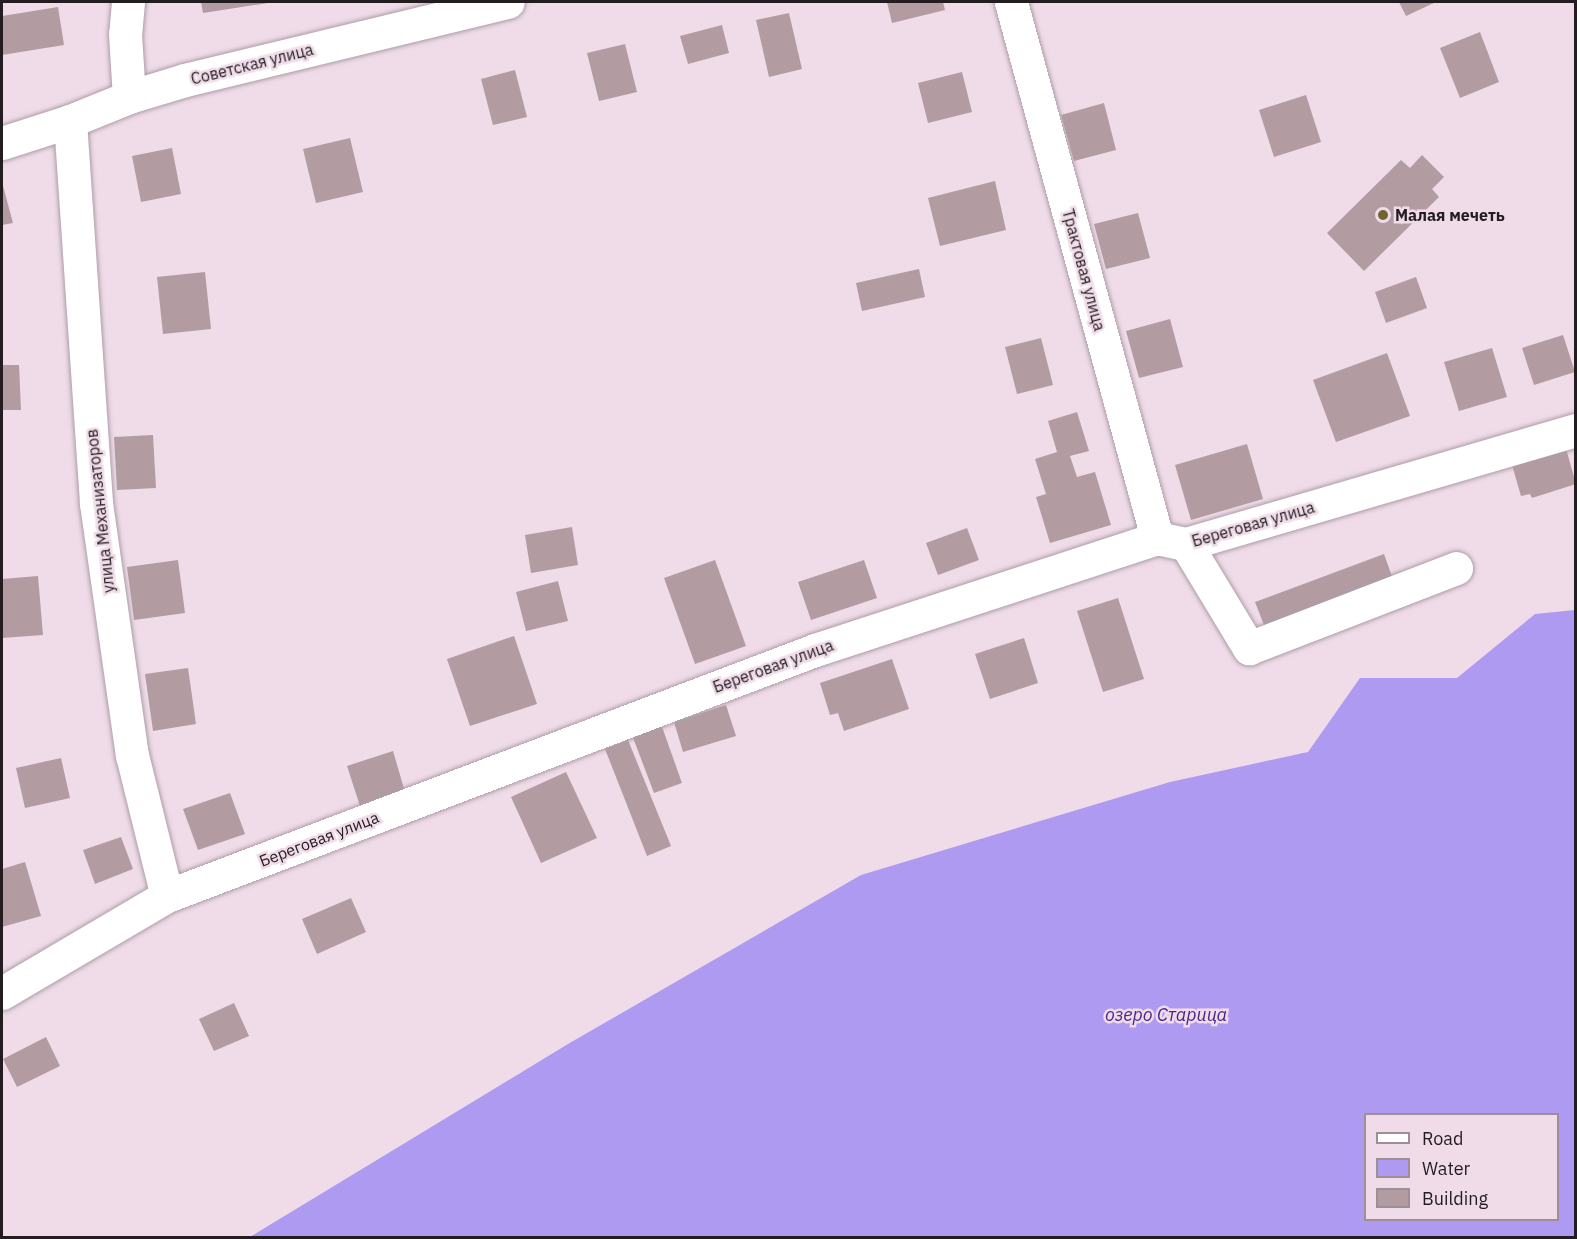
<!DOCTYPE html>
<meta charset="utf-8">
<style>
body{margin:0}
#map{position:relative;width:1577px;height:1239px;overflow:hidden;background:#efdce8;font-family:"IBM Plex Sans",sans-serif}
div>[style]{position:absolute}
[style*='--x']{left:calc(var(--x)*1px);top:calc(var(--y)*1px);width:calc(var(--w)*1px);rotate:calc(var(--a)*1deg)}
.water>*{inset:0;background:#af9af1}
.building>*{inset:0;background:#b29ca2}
.roads{filter:drop-shadow(0 0 2px #ae9ca8) drop-shadow(0 0 2px #ae9ca8)}
.minor>*{height:33px;margin:-16.5px;padding:0 16.5px;transform-origin:16.5px;border-radius:16.5px;background:#fff}
.dots>*{width:16px;height:16px;translate:-50% -50%;box-sizing:border-box;border:3px solid #efdce8;border-radius:50%}
span{translate:-50% -50%;white-space:nowrap;text-align:center;line-height:1.15;-webkit-text-stroke:5px #efdce8;paint-order:stroke}
.street-label{font-size:16px;color:#231c20}
.poi-label{font-size:16px;color:#231c20;font-weight:700}
.left{translate:0 -50%;text-align:left}
.water-label{font-size:18px;color:#4a268a;font-style:italic}
.frame{position:absolute;inset:0;border:3px solid #231c20;pointer-events:none}
.legend{position:absolute;left:1364px;top:1113px;width:195px;height:108px;box-sizing:border-box;background:#efdce8;border:2px solid #9d8f98;margin:0;padding:8px 10px;list-style:none;font-size:18px;color:#231c20}
.legend li{display:flex;align-items:center;gap:12px;height:30px}
.legend b{width:30px;border:2px solid #9d8f98}
</style>
<div id="map">
<div class="water">
<div style="clip-path:polygon(evenodd,1575px 610px,1575px 1237px,250px 1237px,568px 1044px,861px 875px,1170px 782px,1308px 752px,1360px 678px,1457px 678px,1535px 614px,1575px 610px,1366px 1114px,1558px 1114px,1558px 1220px,1366px 1220px,1366px 1114px)"></div>
</div>
<div class="building">
<div style="clip-path:polygon(201px 2px,268px 2px,268px 3px,203px 13px)"></div>
<div style="clip-path:polygon(887px 2px,943px 2px,945px 10px,892px 23px)"></div>
<div style="clip-path:polygon(1399px 2px,1436px 2px,1406px 16px)"></div>
<div style="clip-path:polygon(58px 7px,64px 45px,2px 55px,2px 16px)"></div>
<div style="clip-path:polygon(789px 13px,802px 69px,769px 77px,756px 20px)"></div>
<div style="clip-path:polygon(722px 25px,729px 53px,688px 64px,680px 36px)"></div>
<div style="clip-path:polygon(1480px 32px,1499px 82px,1460px 98px,1440px 48px)"></div>
<div style="clip-path:polygon(625px 44px,637px 92px,599px 101px,587px 53px)"></div>
<div style="clip-path:polygon(515px 70px,527px 117px,493px 125px,481px 79px)"></div>
<div style="clip-path:polygon(962px 72px,972px 112px,928px 123px,918px 83px)"></div>
<div style="clip-path:polygon(1306px 95px,1321px 142px,1274px 157px,1259px 110px)"></div>
<div style="clip-path:polygon(1104px 103px,1116px 150px,1074px 161px,1061px 115px)"></div>
<div style="clip-path:polygon(350px 138px,363px 192px,316px 203px,303px 149px)"></div>
<div style="clip-path:polygon(172px 148px,181px 194px,141px 202px,132px 156px)"></div>
<div style="clip-path:polygon(1422px 155px,1444px 177px,1432px 189px,1439px 197px,1364px 271px,1327px 233px,1401px 160px,1410px 168px)"></div>
<div style="clip-path:polygon(995px 181px,1006px 230px,940px 246px,928px 198px)"></div>
<div style="clip-path:polygon(2px 182px,13px 223px,2px 225px)"></div>
<div style="clip-path:polygon(1138px 213px,1150px 258px,1106px 269px,1094px 224px)"></div>
<div style="clip-path:polygon(919px 269px,925px 297px,862px 311px,856px 283px)"></div>
<div style="clip-path:polygon(205px 272px,211px 329px,163px 334px,157px 277px)"></div>
<div style="clip-path:polygon(1416px 277px,1427px 308px,1386px 323px,1375px 292px)"></div>
<div style="clip-path:polygon(1170px 319px,1183px 367px,1139px 378px,1126px 331px)"></div>
<div style="clip-path:polygon(1563px 335px,1575px 372px,1534px 385px,1522px 348px)"></div>
<div style="clip-path:polygon(1041px 338px,1053px 385px,1017px 394px,1005px 347px)"></div>
<div style="clip-path:polygon(1492px 348px,1507px 397px,1459px 411px,1444px 362px)"></div>
<div style="clip-path:polygon(1387px 353px,1410px 416px,1336px 442px,1313px 380px)"></div>
<div style="clip-path:polygon(2px 365px,19px 365px,21px 410px,2px 410px)"></div>
<div style="clip-path:polygon(1077px 412px,1089px 451px,1070px 456px,1077px 477px,1095px 472px,1111px 525px,1050px 543px,1036px 497px,1046px 494px,1035px 459px,1057px 452px,1048px 421px)"></div>
<div style="clip-path:polygon(153px 435px,156px 488px,117px 490px,114px 437px)"></div>
<div style="clip-path:polygon(1563px 438px,1576px 484px,1532px 498px,1530px 494px,1521px 496px,1509px 455px)"></div>
<div style="clip-path:polygon(1247px 444px,1263px 499px,1191px 520px,1175px 465px)"></div>
<div style="clip-path:polygon(572px 527px,578px 565px,531px 573px,525px 535px)"></div>
<div style="clip-path:polygon(967px 528px,979px 560px,938px 575px,926px 543px)"></div>
<div style="clip-path:polygon(1384px 554px,1394px 582px,1266px 630px,1255px 602px)"></div>
<div style="clip-path:polygon(178px 560px,185px 613px,134px 620px,127px 567px)"></div>
<div style="clip-path:polygon(715px 560px,746px 646px,695px 664px,664px 578px)"></div>
<div style="clip-path:polygon(864px 560px,877px 598px,811px 620px,798px 582px)"></div>
<div style="clip-path:polygon(38px 576px,43px 635px,2px 638px,2px 579px)"></div>
<div style="clip-path:polygon(558px 581px,568px 621px,526px 631px,516px 592px)"></div>
<div style="clip-path:polygon(1118px 598px,1144px 679px,1103px 692px,1077px 611px)"></div>
<div style="clip-path:polygon(514px 636px,537px 704px,470px 726px,447px 659px)"></div>
<div style="clip-path:polygon(1024px 638px,1038px 683px,990px 699px,975px 654px)"></div>
<div style="clip-path:polygon(892px 659px,909px 709px,844px 731px,838px 713px,830px 715px,820px 683px)"></div>
<div style="clip-path:polygon(188px 668px,196px 724px,153px 731px,145px 674px)"></div>
<div style="clip-path:polygon(726px 705px,736px 736px,683px 752px,674px 722px)"></div>
<div style="clip-path:polygon(661px 724px,682px 783px,654px 793px,632px 735px)"></div>
<div style="clip-path:polygon(628px 740px,671px 846px,647px 856px,605px 749px)"></div>
<div style="clip-path:polygon(393px 751px,405px 792px,360px 806px,347px 766px)"></div>
<div style="clip-path:polygon(61px 758px,70px 798px,25px 808px,16px 768px)"></div>
<div style="clip-path:polygon(566px 772px,597px 838px,541px 863px,511px 797px)"></div>
<div style="clip-path:polygon(230px 793px,245px 834px,198px 850px,183px 809px)"></div>
<div style="clip-path:polygon(121px 837px,133px 869px,95px 884px,83px 850px)"></div>
<div style="clip-path:polygon(25px 862px,41px 916px,2px 927px,2px 869px)"></div>
<div style="clip-path:polygon(351px 898px,366px 932px,317px 954px,302px 919px)"></div>
<div style="clip-path:polygon(234px 1003px,249px 1036px,214px 1051px,199px 1019px)"></div>
<div style="clip-path:polygon(46px 1037px,60px 1066px,17px 1087px,3px 1059px)"></div>
</div>
<div class="roads">
<div class="minor">
<div style="--x:128;--y:2;--w:32;--a:95"></div>
<div style="--x:125;--y:34;--w:63;--a:86.4"></div>
<div style="--x:1011;--y:2;--w:556;--a:74.76"></div>
<div style="--x:70;--y:121;--w:383;--a:86.1"></div>
<div style="--x:96;--y:503;--w:255;--a:81.9"></div>
<div style="--x:132;--y:755;--w:145;--a:76.1"></div>
<div style="--x:2;--y:143;--w:71;--a:-17.9"></div>
<div style="--x:70;--y:121;--w:64;--a:-22.1"></div>
<div style="--x:129;--y:97;--w:59;--a:-16.9"></div>
<div style="--x:185;--y:80;--w:332;--a:-13.6"></div>
<div style="--x:1186;--y:544;--w:122;--a:58.8"></div>
<div style="--x:1249;--y:648;--w:222;--a:-21.1"></div>
<div style="--x:2;--y:993;--w:191;--a:-30.5"></div>
<div style="--x:167;--y:896;--w:693;--a:-20.79"></div>
<div style="--x:815;--y:650;--w:360;--a:-18.1"></div>
<div style="--x:1157;--y:538;--w:30;--a:12"></div>
<div style="--x:1186;--y:544;--w:406;--a:-16.3"></div>
</div>
</div>
<div class="dots">
<div style="left:1383px;top:215px;background:#746331"></div>
</div>
<div class="street-label">
<span style="left:252px;top:64px;rotate:-14deg">Советская улица</span>
<span style="left:1084px;top:270px;rotate:75deg">Трактовая улица</span>
<span style="left:100px;top:511px;rotate:-96deg">улица Механизаторов</span>
<span style="left:1253px;top:524px;rotate:-16deg">Береговая улица</span>
<span style="left:773px;top:666px;rotate:-20deg">Береговая улица</span>
<span style="left:319px;top:839px;rotate:-21deg">Береговая улица</span>
</div>
<div class="poi-label">
<span class="left" style="left:1395px;top:215px">Малая мечеть</span>
</div>
<div class="water-label">
<span style="left:1166px;top:1015px">озеро Старица</span>
</div>
<div class="frame"></div>
<ul class="legend">
<li><b style="height:8px;background:#fff"></b>Road</li>
<li><b style="height:16px;background:#af9af1"></b>Water</li>
<li><b style="height:16px;background:#b29ca2"></b>Building</li>
</ul>
</div>
